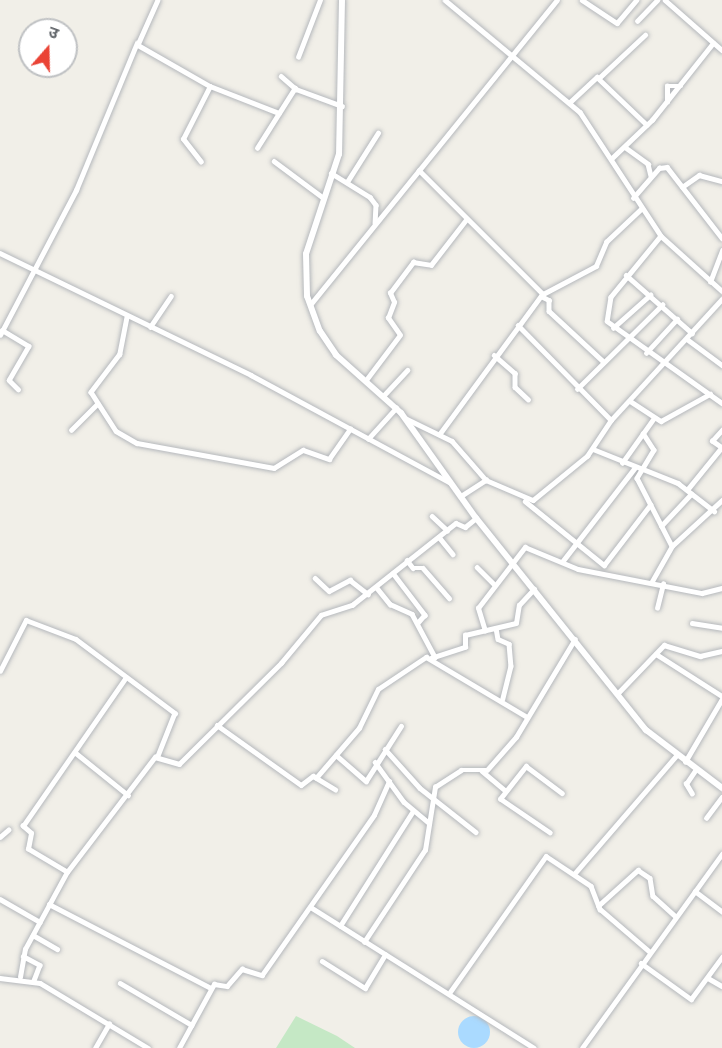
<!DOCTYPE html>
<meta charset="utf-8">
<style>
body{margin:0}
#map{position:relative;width:722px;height:1048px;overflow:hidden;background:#f1efe8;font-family:Raleway,"Noto Sans Devanagari",sans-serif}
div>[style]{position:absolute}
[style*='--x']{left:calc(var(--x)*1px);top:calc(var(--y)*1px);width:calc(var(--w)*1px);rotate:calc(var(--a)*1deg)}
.green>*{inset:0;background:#c5e8c5}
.water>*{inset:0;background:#aadaff}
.round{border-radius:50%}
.roads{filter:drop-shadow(0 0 2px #b5b8bc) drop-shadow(0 0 2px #b5b8bc)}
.minor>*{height:4.5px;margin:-2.25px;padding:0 2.25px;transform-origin:2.25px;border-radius:2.25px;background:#fff}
.tertiary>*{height:6px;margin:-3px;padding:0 3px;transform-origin:3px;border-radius:3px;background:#fff}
span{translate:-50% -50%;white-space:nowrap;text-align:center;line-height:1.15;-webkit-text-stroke:4.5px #fff;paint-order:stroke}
.north{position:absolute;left:18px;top:18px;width:60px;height:60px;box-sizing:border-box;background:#fff;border:2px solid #bfc1c3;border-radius:50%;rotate:20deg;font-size:16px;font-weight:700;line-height:24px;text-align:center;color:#5f6368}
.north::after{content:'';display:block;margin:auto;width:21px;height:27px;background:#ea4335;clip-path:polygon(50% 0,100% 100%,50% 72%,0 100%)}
</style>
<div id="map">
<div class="green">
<div style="clip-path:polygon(296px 1016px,337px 1036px,355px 1048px,276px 1048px)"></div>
</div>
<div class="water">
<div class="round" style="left:458px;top:1016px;width:32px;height:32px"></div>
</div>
<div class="roads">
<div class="minor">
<div style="--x:158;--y:0;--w:49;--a:114"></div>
<div style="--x:138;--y:45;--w:83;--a:29.7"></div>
<div style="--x:210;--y:86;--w:74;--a:21.4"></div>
<div style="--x:445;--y:0;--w:175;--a:39.7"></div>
<div style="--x:580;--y:112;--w:148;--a:56.8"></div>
<div style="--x:661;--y:236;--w:82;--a:42"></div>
<div style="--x:582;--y:0;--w:42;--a:33.3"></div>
<div style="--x:617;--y:23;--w:30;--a:-50"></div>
<div style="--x:665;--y:0;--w:76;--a:41.3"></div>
<div style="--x:637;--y:21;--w:29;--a:-46"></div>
<div style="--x:298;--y:57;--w:61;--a:-68.9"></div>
<div style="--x:281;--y:76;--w:20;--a:41"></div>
<div style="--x:296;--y:89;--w:49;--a:20.3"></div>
<div style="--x:599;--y:78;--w:63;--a:-43.1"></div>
<div style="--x:667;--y:102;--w:16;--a:-90"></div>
<div style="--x:667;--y:86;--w:14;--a:0"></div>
<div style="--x:569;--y:103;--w:38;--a:-43"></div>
<div style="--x:597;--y:77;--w:69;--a:43.8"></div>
<div style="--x:625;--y:147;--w:29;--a:36"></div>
<div style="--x:648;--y:164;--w:12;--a:76"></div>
<div style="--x:257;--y:148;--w:71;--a:-57.7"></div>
<div style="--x:611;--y:159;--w:57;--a:-43.6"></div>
<div style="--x:652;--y:120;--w:98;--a:-51.6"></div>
<div style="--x:274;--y:161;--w:59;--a:36.7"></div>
<div style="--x:201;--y:162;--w:29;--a:-128"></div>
<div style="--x:183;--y:139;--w:59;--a:-63"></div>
<div style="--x:419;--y:170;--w:175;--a:45"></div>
<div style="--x:543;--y:294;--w:174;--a:126.3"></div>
<div style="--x:331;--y:173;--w:46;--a:31.6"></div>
<div style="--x:370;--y:197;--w:10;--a:53"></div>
<div style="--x:376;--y:205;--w:18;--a:93"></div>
<div style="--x:347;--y:182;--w:58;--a:-57.7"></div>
<div style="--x:682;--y:187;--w:21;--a:-35"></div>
<div style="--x:699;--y:175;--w:24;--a:15"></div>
<div style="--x:633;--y:198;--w:40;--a:-49"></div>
<div style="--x:659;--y:168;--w:8;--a:-7"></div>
<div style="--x:667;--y:167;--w:90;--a:52.2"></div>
<div style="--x:661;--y:236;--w:79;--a:129.3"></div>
<div style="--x:611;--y:297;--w:24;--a:99"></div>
<div style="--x:607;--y:321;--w:141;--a:35.5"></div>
<div style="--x:0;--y:253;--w:279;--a:25.9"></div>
<div style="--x:251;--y:375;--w:227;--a:28.4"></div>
<div style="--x:626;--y:275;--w:88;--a:41.3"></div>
<div style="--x:710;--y:282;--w:34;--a:-69"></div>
<div style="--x:543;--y:294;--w:60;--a:-27.8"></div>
<div style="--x:596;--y:266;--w:26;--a:-67"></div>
<div style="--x:606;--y:242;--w:48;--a:-43.3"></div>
<div style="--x:543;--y:297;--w:7;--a:27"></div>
<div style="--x:549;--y:300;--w:11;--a:90"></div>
<div style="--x:549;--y:311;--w:74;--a:42.8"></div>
<div style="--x:310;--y:305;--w:392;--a:-51"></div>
<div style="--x:127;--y:317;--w:38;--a:101"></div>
<div style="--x:120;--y:354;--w:48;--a:127.3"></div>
<div style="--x:91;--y:392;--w:46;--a:57.3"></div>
<div style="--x:116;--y:431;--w:24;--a:30"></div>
<div style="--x:137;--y:443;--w:139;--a:10.3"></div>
<div style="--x:274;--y:468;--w:34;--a:-32"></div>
<div style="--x:303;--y:450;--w:28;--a:19"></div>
<div style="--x:329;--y:459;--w:37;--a:-55"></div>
<div style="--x:518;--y:325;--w:133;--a:45.6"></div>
<div style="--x:150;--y:327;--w:37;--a:-56"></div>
<div style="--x:613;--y:328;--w:50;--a:-41.7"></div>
<div style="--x:2;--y:330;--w:31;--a:31"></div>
<div style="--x:29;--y:346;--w:39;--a:120"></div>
<div style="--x:9;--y:380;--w:13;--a:45"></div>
<div style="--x:0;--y:335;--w:164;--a:-62.3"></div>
<div style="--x:76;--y:190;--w:159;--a:-67.5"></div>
<div style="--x:687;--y:339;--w:44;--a:36.6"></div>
<div style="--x:646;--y:353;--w:46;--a:-47.6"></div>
<div style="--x:494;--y:355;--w:28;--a:41"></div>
<div style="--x:515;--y:373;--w:14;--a:90"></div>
<div style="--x:515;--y:387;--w:18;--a:43"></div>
<div style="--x:366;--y:380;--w:56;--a:-52.9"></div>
<div style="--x:400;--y:335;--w:21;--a:-125"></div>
<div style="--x:388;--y:318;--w:17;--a:-69"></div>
<div style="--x:394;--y:302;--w:10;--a:-114"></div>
<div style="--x:390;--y:293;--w:39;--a:-53"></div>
<div style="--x:413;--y:262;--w:18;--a:9"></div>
<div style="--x:431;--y:265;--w:56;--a:-52.3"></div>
<div style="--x:577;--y:389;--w:120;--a:-44.7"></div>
<div style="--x:384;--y:395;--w:34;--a:-47"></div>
<div style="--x:630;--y:401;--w:37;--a:33"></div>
<div style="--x:661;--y:421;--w:56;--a:-28.9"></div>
<div style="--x:405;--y:418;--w:52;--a:26.1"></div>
<div style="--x:452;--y:441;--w:52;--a:48.9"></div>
<div style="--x:71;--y:430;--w:37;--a:-45"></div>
<div style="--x:643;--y:433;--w:20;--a:57"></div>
<div style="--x:654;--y:450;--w:33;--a:121"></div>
<div style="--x:637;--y:478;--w:76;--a:62.8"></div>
<div style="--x:368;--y:439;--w:42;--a:-47.9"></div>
<div style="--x:722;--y:448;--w:12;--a:-145"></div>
<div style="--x:712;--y:441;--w:15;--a:-48"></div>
<div style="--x:593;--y:449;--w:92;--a:21.8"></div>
<div style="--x:678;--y:483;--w:46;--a:37.9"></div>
<div style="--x:622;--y:463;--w:55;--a:-54.6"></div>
<div style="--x:687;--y:490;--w:54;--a:-51"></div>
<div style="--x:461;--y:496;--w:30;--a:-33"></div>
<div style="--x:486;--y:480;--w:51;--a:23.1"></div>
<div style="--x:533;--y:500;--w:70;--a:-39.2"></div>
<div style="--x:587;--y:456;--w:43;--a:-56.3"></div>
<div style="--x:611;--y:420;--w:164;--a:-47.5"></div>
<div style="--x:525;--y:501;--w:102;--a:39"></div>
<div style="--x:432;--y:516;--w:21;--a:43"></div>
<div style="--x:661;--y:526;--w:44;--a:-46.8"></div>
<div style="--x:439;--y:537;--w:22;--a:51"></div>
<div style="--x:407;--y:560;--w:10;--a:53"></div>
<div style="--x:413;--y:568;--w:10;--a:0"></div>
<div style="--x:423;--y:568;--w:40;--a:49"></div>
<div style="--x:562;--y:562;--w:118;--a:-52.3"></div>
<div style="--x:604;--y:565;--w:76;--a:-52.5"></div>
<div style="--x:477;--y:567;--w:25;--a:45"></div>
<div style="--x:393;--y:573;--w:53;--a:52.7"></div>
<div style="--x:425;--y:615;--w:9;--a:131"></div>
<div style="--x:315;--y:578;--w:19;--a:43"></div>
<div style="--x:329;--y:591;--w:24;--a:-28"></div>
<div style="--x:350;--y:580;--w:23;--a:38"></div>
<div style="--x:651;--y:583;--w:43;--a:-60.4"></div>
<div style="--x:672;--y:546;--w:68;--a:-42.6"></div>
<div style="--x:377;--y:588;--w:21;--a:51"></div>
<div style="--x:390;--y:604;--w:24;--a:24"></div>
<div style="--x:412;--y:614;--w:49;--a:61.9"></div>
<div style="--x:657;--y:608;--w:25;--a:-76"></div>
<div style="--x:692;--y:623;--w:30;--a:9"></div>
<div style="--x:496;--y:628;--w:11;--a:80"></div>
<div style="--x:498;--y:639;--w:12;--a:24"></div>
<div style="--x:509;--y:644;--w:22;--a:85"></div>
<div style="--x:511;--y:666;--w:34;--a:104"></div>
<div style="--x:485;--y:631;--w:24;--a:-107"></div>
<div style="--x:478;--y:608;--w:77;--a:-52.4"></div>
<div style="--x:525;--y:547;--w:57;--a:22.5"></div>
<div style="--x:578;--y:569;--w:126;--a:11"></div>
<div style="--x:702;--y:593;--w:21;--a:-14"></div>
<div style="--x:656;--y:654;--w:78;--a:32.5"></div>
<div style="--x:431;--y:658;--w:36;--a:-18"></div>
<div style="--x:465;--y:647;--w:12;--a:-90"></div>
<div style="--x:465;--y:635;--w:52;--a:-13.2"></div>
<div style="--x:516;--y:623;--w:18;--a:-81"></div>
<div style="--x:519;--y:605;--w:22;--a:-47"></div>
<div style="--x:0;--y:671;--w:57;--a:-63"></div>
<div style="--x:26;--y:620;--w:53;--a:20.8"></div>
<div style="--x:76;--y:639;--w:124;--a:36.8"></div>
<div style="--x:175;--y:713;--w:46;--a:111.6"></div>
<div style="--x:617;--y:694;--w:68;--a:-46.2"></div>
<div style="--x:664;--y:645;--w:38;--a:17"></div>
<div style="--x:700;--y:656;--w:23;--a:-13"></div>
<div style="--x:217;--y:725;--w:103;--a:35.5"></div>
<div style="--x:301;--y:785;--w:15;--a:-37"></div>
<div style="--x:313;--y:776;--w:26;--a:31"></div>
<div style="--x:385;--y:749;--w:52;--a:48.1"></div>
<div style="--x:420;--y:788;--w:71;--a:38.2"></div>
<div style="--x:76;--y:753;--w:67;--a:38.9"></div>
<div style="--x:336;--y:755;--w:40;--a:41"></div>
<div style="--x:366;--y:781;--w:65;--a:-57.5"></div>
<div style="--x:375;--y:762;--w:49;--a:54.1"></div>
<div style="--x:404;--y:802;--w:31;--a:40"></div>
<div style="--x:685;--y:762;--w:73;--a:-59.6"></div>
<div style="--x:482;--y:771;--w:31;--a:40"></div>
<div style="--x:316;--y:778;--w:66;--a:-49.3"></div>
<div style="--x:359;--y:728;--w:43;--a:-64"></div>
<div style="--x:378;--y:689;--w:58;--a:-33.7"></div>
<div style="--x:426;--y:657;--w:117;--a:30.7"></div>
<div style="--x:692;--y:794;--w:12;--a:-121"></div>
<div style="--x:686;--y:784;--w:18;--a:-56"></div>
<div style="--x:706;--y:818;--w:26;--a:-53"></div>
<div style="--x:550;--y:833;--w:60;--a:-145.8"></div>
<div style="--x:500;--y:799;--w:42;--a:-51.8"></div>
<div style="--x:526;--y:766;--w:45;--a:36.9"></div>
<div style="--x:0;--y:837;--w:11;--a:-41"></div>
<div style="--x:67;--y:872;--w:45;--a:-149.5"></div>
<div style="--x:28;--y:849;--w:16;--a:-79"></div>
<div style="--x:31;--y:833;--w:11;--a:-139"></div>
<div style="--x:23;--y:826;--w:178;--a:-55.3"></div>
<div style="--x:575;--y:873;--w:155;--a:-49.2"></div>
<div style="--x:695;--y:891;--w:34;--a:37"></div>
<div style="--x:0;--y:899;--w:46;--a:29.9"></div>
<div style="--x:49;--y:904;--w:182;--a:27.4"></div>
<div style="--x:598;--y:906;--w:54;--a:-42"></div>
<div style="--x:638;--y:870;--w:14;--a:34"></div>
<div style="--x:650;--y:878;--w:18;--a:81"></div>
<div style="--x:653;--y:896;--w:30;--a:42"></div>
<div style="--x:312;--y:908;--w:262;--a:32.2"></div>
<div style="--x:340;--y:926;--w:136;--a:-57.6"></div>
<div style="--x:33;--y:935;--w:28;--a:30"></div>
<div style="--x:364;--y:942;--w:110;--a:-56.5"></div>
<div style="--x:425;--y:850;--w:64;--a:-81"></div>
<div style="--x:435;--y:787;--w:31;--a:-33"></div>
<div style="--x:461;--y:770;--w:26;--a:0"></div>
<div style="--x:487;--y:770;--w:44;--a:-48.7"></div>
<div style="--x:516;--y:737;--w:114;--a:-59"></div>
<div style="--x:23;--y:956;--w:19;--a:28"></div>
<div style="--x:40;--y:965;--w:17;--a:111"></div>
<div style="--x:322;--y:961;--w:51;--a:32.1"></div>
<div style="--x:365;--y:988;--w:39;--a:-59"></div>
<div style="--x:641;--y:963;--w:62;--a:35.8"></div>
<div style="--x:691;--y:999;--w:52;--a:-53.6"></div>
<div style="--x:20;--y:977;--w:28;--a:-80"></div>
<div style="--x:25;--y:949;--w:88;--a:-61.4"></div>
<div style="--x:67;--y:872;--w:145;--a:-52.6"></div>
<div style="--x:155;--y:757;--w:25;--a:16"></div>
<div style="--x:179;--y:764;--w:144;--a:-44.7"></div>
<div style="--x:281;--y:663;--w:62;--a:-50.2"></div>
<div style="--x:321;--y:615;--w:33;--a:-18"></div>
<div style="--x:352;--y:605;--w:132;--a:-38.3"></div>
<div style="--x:456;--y:523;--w:10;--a:24"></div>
<div style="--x:465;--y:527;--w:14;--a:-39"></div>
<div style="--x:0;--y:978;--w:40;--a:7.1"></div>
<div style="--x:40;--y:983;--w:126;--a:31"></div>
<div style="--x:708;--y:978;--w:16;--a:30"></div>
<div style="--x:120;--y:983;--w:83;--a:30.3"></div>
<div style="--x:450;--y:992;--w:166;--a:-54.8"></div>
<div style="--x:546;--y:856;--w:54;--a:33.7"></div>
<div style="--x:591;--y:886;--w:25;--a:69"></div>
<div style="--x:600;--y:909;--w:65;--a:40.6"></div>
<div style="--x:95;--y:1048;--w:28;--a:-60"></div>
<div style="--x:179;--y:1048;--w:73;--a:-61.3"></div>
<div style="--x:214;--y:984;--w:13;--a:9"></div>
<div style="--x:227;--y:986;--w:23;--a:-49"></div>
<div style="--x:242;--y:969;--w:21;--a:17"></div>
<div style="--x:262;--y:975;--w:195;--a:-55"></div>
<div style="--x:374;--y:815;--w:37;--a:-66"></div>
<div style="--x:582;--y:1048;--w:239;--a:-54.2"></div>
</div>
<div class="tertiary">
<div style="--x:342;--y:0;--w:154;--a:91.1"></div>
<div style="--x:339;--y:154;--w:105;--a:108.3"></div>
<div style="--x:306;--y:254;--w:42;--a:88.6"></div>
<div style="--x:307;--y:296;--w:37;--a:70"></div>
<div style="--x:320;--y:331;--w:29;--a:56"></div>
<div style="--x:336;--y:355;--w:87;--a:41.7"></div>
<div style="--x:401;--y:413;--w:129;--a:54.5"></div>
<div style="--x:476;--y:518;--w:272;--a:51.3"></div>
<div style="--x:646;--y:730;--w:96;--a:37.3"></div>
</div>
</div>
<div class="north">उ</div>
</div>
